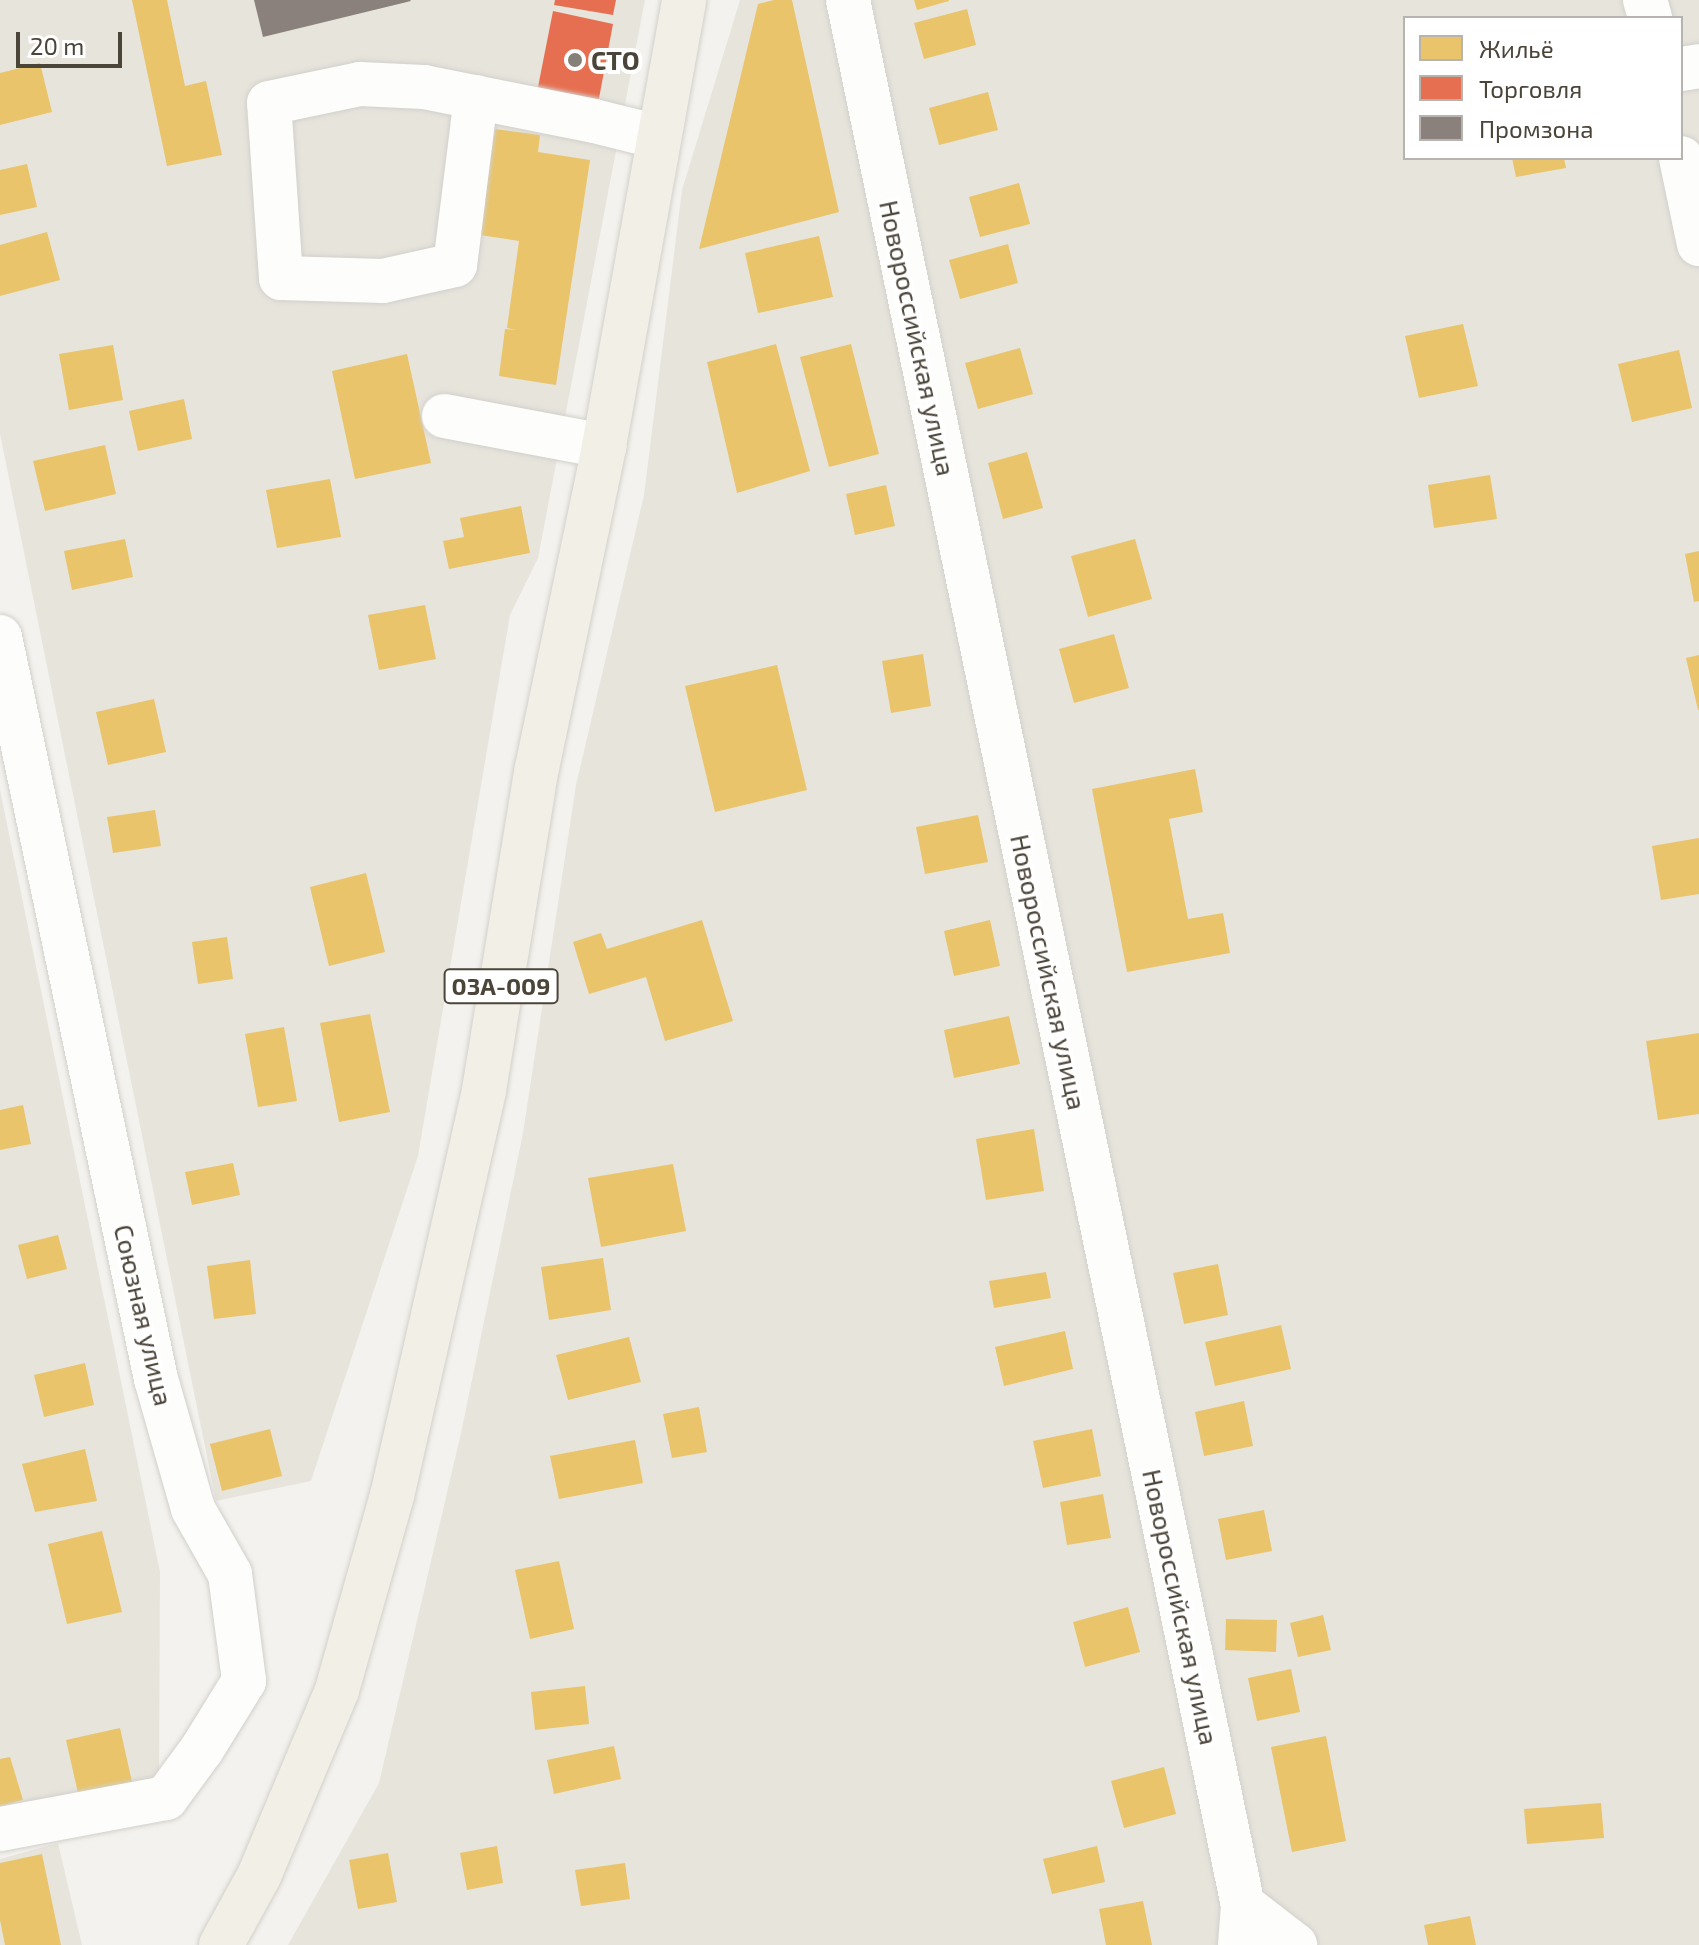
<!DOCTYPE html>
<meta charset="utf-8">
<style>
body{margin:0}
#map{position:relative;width:1699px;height:1945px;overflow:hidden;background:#f4f2ee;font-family:"Exo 2",sans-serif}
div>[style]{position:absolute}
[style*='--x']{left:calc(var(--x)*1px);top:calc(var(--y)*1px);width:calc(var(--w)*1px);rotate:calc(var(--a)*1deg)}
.residential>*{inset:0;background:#e7e4dc}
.homes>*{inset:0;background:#e9c46a}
.shops>*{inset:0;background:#e76f51}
.industry>*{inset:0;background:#8a817c}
.roads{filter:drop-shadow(0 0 2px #d2d0cb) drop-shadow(0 0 2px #d2d0cb)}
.minor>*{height:44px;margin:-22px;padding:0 22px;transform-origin:22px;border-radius:22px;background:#fdfdfc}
.major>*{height:44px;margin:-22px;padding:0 22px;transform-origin:22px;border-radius:22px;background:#f2efe6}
.dots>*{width:22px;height:22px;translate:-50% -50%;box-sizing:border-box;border:4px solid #fff;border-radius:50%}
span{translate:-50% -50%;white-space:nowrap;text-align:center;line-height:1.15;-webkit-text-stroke:8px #fff;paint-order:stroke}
.shield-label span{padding:2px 6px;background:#fff;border:2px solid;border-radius:6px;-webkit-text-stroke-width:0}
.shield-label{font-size:24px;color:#4b4439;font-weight:700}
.poi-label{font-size:26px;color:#4b4439;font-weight:700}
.left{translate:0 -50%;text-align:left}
.street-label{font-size:26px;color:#4b4439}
.legend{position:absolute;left:1403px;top:16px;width:280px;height:144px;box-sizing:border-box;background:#fff;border:2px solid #b7b4b0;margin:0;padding:10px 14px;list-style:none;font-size:24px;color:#4b4439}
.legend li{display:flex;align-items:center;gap:16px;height:40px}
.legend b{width:40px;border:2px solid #b7b4b0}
.scale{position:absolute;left:16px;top:32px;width:106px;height:36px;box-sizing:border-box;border:4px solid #4b4439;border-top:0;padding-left:10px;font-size:24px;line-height:28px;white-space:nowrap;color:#4b4439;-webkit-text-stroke:6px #fff;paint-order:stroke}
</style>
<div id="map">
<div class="residential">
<div style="clip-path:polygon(0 0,645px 0,538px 558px,510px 615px,418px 1156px,311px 1481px,216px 1501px,0 434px)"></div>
<div style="clip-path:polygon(evenodd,740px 0,1699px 0,1699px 1945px,288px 1945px,379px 1783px,461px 1433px,523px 1133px,576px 785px,644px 495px,682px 190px,740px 0,1405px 18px,1681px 18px,1681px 158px,1405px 158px,1405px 18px)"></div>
<div style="clip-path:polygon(0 790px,160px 1572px,159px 1789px,0 1830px)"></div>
<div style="clip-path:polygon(58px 1843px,82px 1945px,0 1945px,0 1859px)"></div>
</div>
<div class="homes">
<div style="clip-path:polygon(132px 0,167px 0,185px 86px,206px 81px,222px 155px,167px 166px)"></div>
<div style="clip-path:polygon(774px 0,792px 0,839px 212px,699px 249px,758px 4px)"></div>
<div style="clip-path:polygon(914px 0,949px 0,949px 1px,917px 10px)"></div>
<div style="clip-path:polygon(967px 9px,976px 45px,924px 59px,914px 23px)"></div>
<div style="clip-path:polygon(40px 63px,52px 112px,0 125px,0 73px)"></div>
<div style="clip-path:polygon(988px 92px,998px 130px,939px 145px,929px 108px)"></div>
<div style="clip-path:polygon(495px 129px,540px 135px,538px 152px,590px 160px,556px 385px,499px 376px,505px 329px,516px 330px,507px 328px,519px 241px,480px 235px)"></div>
<div style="clip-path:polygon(1512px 158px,1564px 158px,1566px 168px,1516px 177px)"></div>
<div style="clip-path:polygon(27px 164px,37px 207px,0 215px,0 170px)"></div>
<div style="clip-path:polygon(1019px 183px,1030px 224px,980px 237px,969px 197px)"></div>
<div style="clip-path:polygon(47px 232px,60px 280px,0 296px,0 245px)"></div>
<div style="clip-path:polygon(819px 236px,833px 297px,758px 313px,745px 253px)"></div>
<div style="clip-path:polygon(1008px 244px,1018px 283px,960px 299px,949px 260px)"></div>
<div style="clip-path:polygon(1463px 324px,1478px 386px,1419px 398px,1405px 336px)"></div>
<div style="clip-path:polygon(776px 344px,810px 471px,737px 493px,707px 362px)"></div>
<div style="clip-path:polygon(851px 344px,879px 454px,829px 467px,800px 357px)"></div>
<div style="clip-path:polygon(113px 345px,123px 400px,69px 410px,59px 354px)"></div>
<div style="clip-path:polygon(1020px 348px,1033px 394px,978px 409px,965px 363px)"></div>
<div style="clip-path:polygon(1679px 350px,1692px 408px,1632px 422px,1618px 364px)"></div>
<div style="clip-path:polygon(407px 354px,431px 463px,355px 479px,332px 371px)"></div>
<div style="clip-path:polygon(184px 399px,192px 439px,138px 451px,129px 411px)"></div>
<div style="clip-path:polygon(105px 445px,116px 494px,45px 511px,33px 461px)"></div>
<div style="clip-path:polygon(1027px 452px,1043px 508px,1003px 519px,988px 463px)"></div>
<div style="clip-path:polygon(1490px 475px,1497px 519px,1434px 528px,1428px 485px)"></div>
<div style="clip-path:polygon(330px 479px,341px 537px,277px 548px,266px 490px)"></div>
<div style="clip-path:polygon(886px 485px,895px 526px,855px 535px,846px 494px)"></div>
<div style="clip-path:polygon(521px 506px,530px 553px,449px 569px,443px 541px,464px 537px,460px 518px)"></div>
<div style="clip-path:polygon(125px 539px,133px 577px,72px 590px,64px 551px)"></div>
<div style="clip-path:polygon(1135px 539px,1152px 599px,1088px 617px,1071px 556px)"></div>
<div style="clip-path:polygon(1699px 551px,1699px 601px,1694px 602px,1685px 554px)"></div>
<div style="clip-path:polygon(425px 605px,436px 659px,379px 670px,368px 615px)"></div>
<div style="clip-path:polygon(1114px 634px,1129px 688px,1074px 703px,1059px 649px)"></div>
<div style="clip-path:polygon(923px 654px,931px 706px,891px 713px,882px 661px)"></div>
<div style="clip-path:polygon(1699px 655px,1699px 710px,1698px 710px,1686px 658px)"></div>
<div style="clip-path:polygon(777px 665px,807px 790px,715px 812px,685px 686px)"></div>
<div style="clip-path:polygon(154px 699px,166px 752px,108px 765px,96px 712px)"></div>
<div style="clip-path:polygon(1195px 769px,1203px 812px,1169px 819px,1188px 919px,1223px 913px,1230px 953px,1127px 972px,1092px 789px)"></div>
<div style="clip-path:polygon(155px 810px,161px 846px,113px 853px,107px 817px)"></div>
<div style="clip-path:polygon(978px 815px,988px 862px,925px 874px,916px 827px)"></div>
<div style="clip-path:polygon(1699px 838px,1699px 894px,1661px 900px,1652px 846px)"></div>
<div style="clip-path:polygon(366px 873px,385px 952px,329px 966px,310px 887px)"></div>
<div style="clip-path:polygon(702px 920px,733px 1021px,665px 1041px,646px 977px,589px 994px,573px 942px,601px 933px,607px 949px)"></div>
<div style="clip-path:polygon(990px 920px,1000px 966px,954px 976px,944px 931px)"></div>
<div style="clip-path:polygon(227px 937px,233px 979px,198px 984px,192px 942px)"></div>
<div style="clip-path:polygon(370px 1014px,390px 1112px,339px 1122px,320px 1023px)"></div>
<div style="clip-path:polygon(1009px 1016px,1020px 1064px,954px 1078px,944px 1030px)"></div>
<div style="clip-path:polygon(284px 1027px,297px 1101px,258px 1107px,245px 1034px)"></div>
<div style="clip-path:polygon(1699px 1033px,1699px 1114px,1658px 1120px,1646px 1041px)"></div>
<div style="clip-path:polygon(23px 1105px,31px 1144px,0 1150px,0 1110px)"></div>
<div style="clip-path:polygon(1034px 1129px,1044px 1191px,986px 1200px,976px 1139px)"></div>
<div style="clip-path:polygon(233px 1163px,240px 1195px,192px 1205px,185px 1172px)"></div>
<div style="clip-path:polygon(673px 1164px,686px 1231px,601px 1247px,588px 1178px)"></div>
<div style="clip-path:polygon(58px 1235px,67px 1269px,27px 1279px,18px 1245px)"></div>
<div style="clip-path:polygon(603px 1258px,611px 1310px,549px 1320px,541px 1267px)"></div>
<div style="clip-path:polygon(250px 1260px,256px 1314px,214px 1319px,207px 1266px)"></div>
<div style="clip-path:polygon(1218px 1264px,1228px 1315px,1184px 1324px,1173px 1273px)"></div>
<div style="clip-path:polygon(1046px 1272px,1051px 1298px,994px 1308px,989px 1281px)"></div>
<div style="clip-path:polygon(1281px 1325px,1291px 1369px,1215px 1386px,1205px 1342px)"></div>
<div style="clip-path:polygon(1065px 1331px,1073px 1369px,1004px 1386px,995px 1347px)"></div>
<div style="clip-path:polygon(629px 1337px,641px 1382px,568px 1400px,556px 1355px)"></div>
<div style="clip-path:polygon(85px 1363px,94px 1405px,44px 1417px,34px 1375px)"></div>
<div style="clip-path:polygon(1244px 1401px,1253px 1446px,1204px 1456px,1195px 1412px)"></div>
<div style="clip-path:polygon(699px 1407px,707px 1452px,672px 1458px,663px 1414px)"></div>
<div style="clip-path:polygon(270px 1429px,282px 1476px,222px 1491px,210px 1444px)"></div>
<div style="clip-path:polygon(1092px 1429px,1101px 1476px,1043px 1488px,1033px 1441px)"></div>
<div style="clip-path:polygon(635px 1440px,643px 1483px,559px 1499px,550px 1456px)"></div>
<div style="clip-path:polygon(85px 1449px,97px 1501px,35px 1512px,22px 1464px)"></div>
<div style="clip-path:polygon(1103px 1494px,1111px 1538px,1067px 1545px,1060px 1502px)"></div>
<div style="clip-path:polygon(1264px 1510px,1272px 1551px,1226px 1560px,1218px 1519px)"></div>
<div style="clip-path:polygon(102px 1531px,122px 1612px,67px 1624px,48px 1544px)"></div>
<div style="clip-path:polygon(559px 1561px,574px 1629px,530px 1639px,515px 1570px)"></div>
<div style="clip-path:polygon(1128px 1607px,1140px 1652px,1085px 1667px,1073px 1622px)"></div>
<div style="clip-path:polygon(1323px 1615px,1331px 1650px,1298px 1657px,1290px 1623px)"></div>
<div style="clip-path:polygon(1226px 1619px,1277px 1620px,1276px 1652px,1225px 1650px)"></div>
<div style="clip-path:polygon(1291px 1669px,1300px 1712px,1257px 1721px,1248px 1678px)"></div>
<div style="clip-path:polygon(585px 1686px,589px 1724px,535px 1730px,531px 1692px)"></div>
<div style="clip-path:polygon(120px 1728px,132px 1782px,78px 1793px,66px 1740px)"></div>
<div style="clip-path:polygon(1326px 1736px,1346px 1841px,1292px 1852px,1271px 1747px)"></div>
<div style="clip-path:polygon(614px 1746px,621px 1779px,554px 1794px,547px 1760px)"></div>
<div style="clip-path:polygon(10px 1757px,23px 1800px,0 1806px,0 1759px)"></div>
<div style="clip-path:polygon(1164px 1767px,1176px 1814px,1124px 1828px,1111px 1781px)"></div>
<div style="clip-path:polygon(1601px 1803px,1604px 1838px,1527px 1844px,1524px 1809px)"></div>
<div style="clip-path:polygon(497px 1846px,503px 1883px,467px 1890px,460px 1853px)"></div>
<div style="clip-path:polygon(1097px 1846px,1105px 1882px,1052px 1894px,1043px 1859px)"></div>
<div style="clip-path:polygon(388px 1853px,397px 1902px,358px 1909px,349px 1860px)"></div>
<div style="clip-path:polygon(42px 1854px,61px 1945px,5px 1945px,0 1920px,0 1863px)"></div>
<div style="clip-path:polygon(625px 1863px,630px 1899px,581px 1906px,575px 1870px)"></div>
<div style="clip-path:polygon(1143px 1901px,1152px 1945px,1106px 1945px,1099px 1909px)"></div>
<div style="clip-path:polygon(1470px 1916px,1476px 1945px,1428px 1945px,1424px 1925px)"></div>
</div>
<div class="shops">
<div style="clip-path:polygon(555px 0,616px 0,613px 15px,554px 5px)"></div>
<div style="clip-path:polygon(553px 11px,613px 24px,597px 109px,536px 97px)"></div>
</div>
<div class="industry">
<div style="clip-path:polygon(254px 0,410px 0,411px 1px,263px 37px)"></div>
</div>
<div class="roads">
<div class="minor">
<div style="--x:848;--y:0;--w:1946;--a:78.29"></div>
<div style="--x:1243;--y:1905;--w:40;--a:94.3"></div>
<div style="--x:1645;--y:0;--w:19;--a:74"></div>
<div style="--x:1681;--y:69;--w:18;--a:-9"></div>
<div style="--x:476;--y:97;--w:169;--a:97.1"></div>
<div style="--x:455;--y:265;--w:74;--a:167.5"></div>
<div style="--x:383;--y:281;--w:102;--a:-178.3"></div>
<div style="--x:281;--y:278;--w:175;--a:-93.9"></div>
<div style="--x:269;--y:103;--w:93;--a:-11.8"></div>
<div style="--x:360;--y:84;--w:64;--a:2.7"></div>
<div style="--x:424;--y:87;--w:173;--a:11.3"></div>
<div style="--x:594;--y:121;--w:66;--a:14"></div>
<div style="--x:1681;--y:158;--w:88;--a:78.2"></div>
<div style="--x:444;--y:416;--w:163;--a:10.6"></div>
<div style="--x:0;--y:637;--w:758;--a:78.13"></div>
<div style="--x:156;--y:1379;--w:135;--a:74.1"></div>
<div style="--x:193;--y:1509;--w:75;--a:60.4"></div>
<div style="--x:230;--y:1574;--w:108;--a:82.5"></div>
<div style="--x:244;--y:1681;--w:80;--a:121.7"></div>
<div style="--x:202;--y:1749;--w:61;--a:126.3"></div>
<div style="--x:166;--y:1798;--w:169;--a:169.4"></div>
<div style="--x:1243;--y:1905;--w:66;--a:37.6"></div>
</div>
<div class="major">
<div style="--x:221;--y:1945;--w:79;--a:-61.2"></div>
<div style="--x:259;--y:1876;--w:202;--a:-67.2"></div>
<div style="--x:337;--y:1690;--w:202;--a:-74.2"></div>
<div style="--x:392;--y:1496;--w:416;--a:-77.2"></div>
<div style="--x:484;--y:1090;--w:326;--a:-80.7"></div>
<div style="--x:537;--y:768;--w:329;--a:-78.2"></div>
<div style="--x:604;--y:446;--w:453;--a:-79.8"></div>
</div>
</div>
<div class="dots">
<div style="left:575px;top:60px;background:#868178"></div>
</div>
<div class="shield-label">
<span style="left:501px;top:986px">03А-009</span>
</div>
<div class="poi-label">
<span class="left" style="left:591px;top:60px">СТО</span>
</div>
<div class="street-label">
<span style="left:918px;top:338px;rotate:78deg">Новороссийская улица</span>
<span style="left:1049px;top:972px;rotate:78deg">Новороссийская улица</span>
<span style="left:144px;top:1315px;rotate:77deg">Союзная улица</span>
<span style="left:1181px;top:1607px;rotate:78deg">Новороссийская улица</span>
</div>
<ul class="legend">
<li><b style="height:22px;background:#e9c46a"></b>Жильё</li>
<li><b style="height:22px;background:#e76f51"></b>Торговля</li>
<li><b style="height:22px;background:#8a817c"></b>Промзона</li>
</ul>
<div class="scale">20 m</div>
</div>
